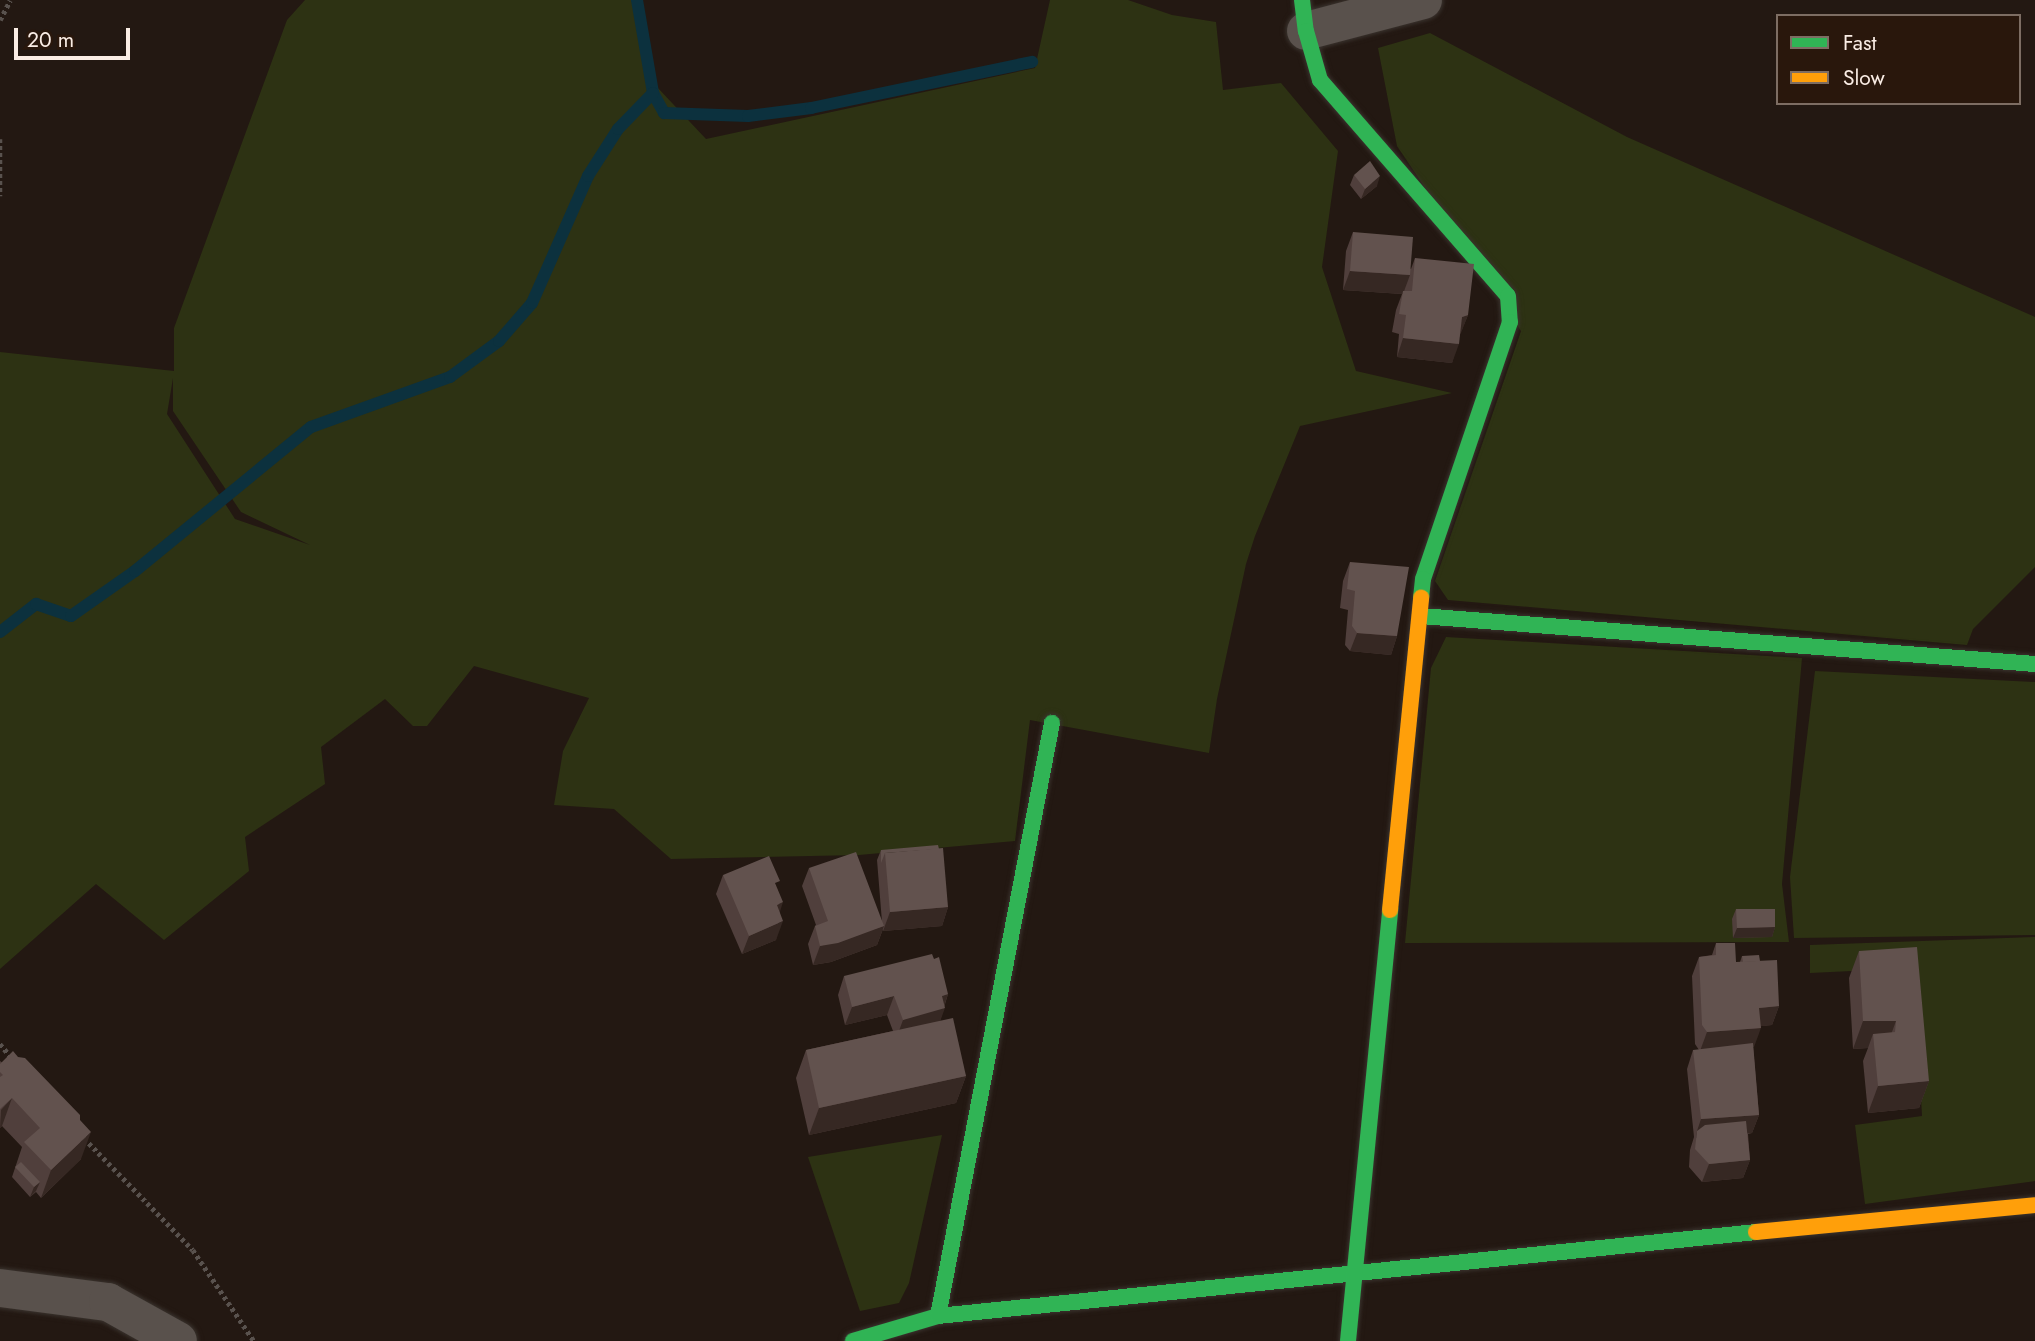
<!DOCTYPE html>
<style>
body{margin:0}
#map{position:relative;width:2035px;height:1341px;overflow:hidden;background:#231812;font-family:Jost,sans-serif}
div>[style]{position:absolute}
[style*='--x']{left:calc(var(--x)*1px);top:calc(var(--y)*1px);width:calc(var(--w)*1px);rotate:calc(var(--a)*1deg)}
.green>*{inset:0;background:#2d3213}
.stream>*{height:12px;margin:-6px;padding:0 6px;transform-origin:6px;border-radius:6px;background:#0c313e}
.path>*{height:4.5px;margin-top:-2.25px;transform-origin:0;background:repeating-linear-gradient(90deg,#59524e 0 3.5px,transparent 0 7px)}
.roads{filter:drop-shadow(0 0 2px #3a332e) drop-shadow(0 0 2px #3a332e)}
.street>*{height:38px;margin:-19px;padding:0 19px;transform-origin:19px;border-radius:19px;background:#59514c}
.fast>*{height:16px;margin:-8px;padding:0 8px;transform-origin:8px;border-radius:8px;background:#30b455}
.slow>*{height:16px;margin:-8px;padding:0 8px;transform-origin:8px;border-radius:8px;background:#ff9f0a}
.wall>*{inset:0;background:#503f3c}
.shaded-wall>*{inset:0;background:#362823}
.building>*{inset:0;background:#62524e}
span{translate:-50% -50%;white-space:nowrap;text-align:center;line-height:1.15;-webkit-text-stroke:5px #29170c;paint-order:stroke}
.legend{position:absolute;left:1776px;top:14px;width:245px;height:91px;box-sizing:border-box;background:#29170c;border:2px solid #7d6d63;margin:0;padding:9px 12px;list-style:none;font-size:21px;color:#faede5}
.legend li{display:flex;align-items:center;gap:14px;height:35px}
.legend b{width:35px;border:2px solid #7d6d63}
.scale{position:absolute;left:14px;top:28px;width:116px;height:32px;box-sizing:border-box;border:4px solid #faede5;border-top:0;padding-left:9px;font-size:21px;line-height:24px;white-space:nowrap;color:#faede5;-webkit-text-stroke:5px #29170c;paint-order:stroke}
</style>
<div id="map">
<div class="green">
<div style="clip-path:polygon(evenodd,305px 0,638px 0,657px 87px,706px 139px,1035px 68px,1050px 0,1128px 0,1172px 15px,1216px 22px,1223px 90px,1281px 83px,1338px 151px,1322px 267px,1356px 371px,1452px 393px,1300px 426px,1255px 536px,1246px 564px,1217px 699px,1209px 753px,1030px 720px,1015px 841px,859px 855px,671px 859px,614px 809px,554px 805px,563px 751px,589px 698px,474px 666px,427px 726px,413px 726px,385px 699px,321px 747px,325px 784px,245px 837px,249px 871px,164px 940px,96px 884px,0 969px,0 352px,174px 371px,174px 328px,287px 20px,305px 0,173px 378px,173px 411px,241px 512px,310px 545px,235px 519px,167px 414px,173px 378px)"></div>
<div style="clip-path:polygon(1430px 33px,1627px 137px,2035px 317px,2035px 567px,1973px 629px,1967px 645px,1448px 600px,1435px 581px,1521px 331px,1397px 146px,1378px 48px)"></div>
<div style="clip-path:polygon(1446px 637px,1802px 658px,1782px 884px,1789px 942px,1405px 943px,1431px 668px)"></div>
<div style="clip-path:polygon(1815px 671px,2035px 682px,2035px 935px,1794px 938px,1790px 877px)"></div>
<div style="clip-path:polygon(2035px 937px,2035px 1181px,1865px 1204px,1855px 1125px,1922px 1116px,1914px 968px,1810px 973px,1810px 945px)"></div>
<div style="clip-path:polygon(942px 1135px,909px 1283px,899px 1303px,860px 1311px,808px 1157px)"></div>
</div>
<div class="stream">
<div style="--x:637;--y:0;--w:94;--a:80.2"></div>
<div style="--x:653;--y:93;--w:23;--a:61"></div>
<div style="--x:664;--y:113;--w:84;--a:2"></div>
<div style="--x:748;--y:116;--w:64;--a:-7.2"></div>
<div style="--x:811;--y:108;--w:226;--a:-11.8"></div>
<div style="--x:0;--y:632;--w:46;--a:-37.9"></div>
<div style="--x:36;--y:604;--w:37;--a:19"></div>
<div style="--x:71;--y:616;--w:78;--a:-35.1"></div>
<div style="--x:135;--y:571;--w:227;--a:-39.3"></div>
<div style="--x:311;--y:427;--w:148;--a:-19.8"></div>
<div style="--x:450;--y:377;--w:61;--a:-36.3"></div>
<div style="--x:499;--y:341;--w:50;--a:-49"></div>
<div style="--x:532;--y:303;--w:139;--a:-66.2"></div>
<div style="--x:588;--y:176;--w:56;--a:-57.4"></div>
<div style="--x:618;--y:129;--w:50;--a:-45.8"></div>
</div>
<div class="path">
<div style="--x:0;--y:20;--w:22;--a:-63"></div>
<div style="--x:0;--y:139;--w:57;--a:90"></div>
<div style="--x:0;--y:1044;--w:20;--a:49"></div>
<div style="--x:84;--y:1138;--w:156;--a:45.8"></div>
<div style="--x:193;--y:1250;--w:110;--a:56.2"></div>
</div>
<div class="roads">
<div class="street">
<div style="--x:1306;--y:31;--w:121;--a:-14.8"></div>
<div style="--x:0;--y:1288;--w:109;--a:7.4"></div>
<div style="--x:108;--y:1302;--w:80;--a:29.1"></div>
</div>
<div class="fast">
<div style="--x:1302;--y:0;--w:31;--a:83"></div>
<div style="--x:1306;--y:31;--w:51;--a:74.1"></div>
<div style="--x:1320;--y:80;--w:286;--a:49"></div>
<div style="--x:1508;--y:296;--w:26;--a:86"></div>
<div style="--x:1510;--y:322;--w:271;--a:108.7"></div>
<div style="--x:1423;--y:579;--w:19;--a:96"></div>
<div style="--x:1421;--y:616;--w:616;--a:4.47"></div>
<div style="--x:938;--y:1316;--w:604;--a:-79.12"></div>
<div style="--x:853;--y:1341;--w:89;--a:-16.4"></div>
<div style="--x:938;--y:1316;--w:822;--a:-5.86"></div>
<div style="--x:1348;--y:1341;--w:433;--a:-84.4"></div>
</div>
<div class="slow">
<div style="--x:1390;--y:910;--w:314;--a:-84.3"></div>
<div style="--x:1756;--y:1232;--w:280;--a:-5.5"></div>
</div>
</div>
<div class="wall">
<div style="clip-path:polygon(1354px 175px,1377px 186px,1361px 199px,1350px 185px)"></div>
<div style="clip-path:polygon(1353px 232px,1411px 269px,1415px 258px,1468px 315px,1460px 334px,1452px 363px,1397px 357px,1399px 334px,1392px 332px,1396px 310px,1402px 294px,1343px 290px,1346px 251px)"></div>
<div style="clip-path:polygon(1350px 562px,1397px 636px,1391px 655px,1350px 651px,1345px 645px,1348px 610px,1340px 608px,1343px 581px)"></div>
<div style="clip-path:polygon(881px 850px,948px 907px,942px 926px,883px 931px,883px 929px,877px 945px,831px 962px,813px 965px,808px 944px,815px 926px,816px 925px,802px 886px,809px 868px,882px 922px,877px 860px)"></div>
<div style="clip-path:polygon(723px 875px,777px 888px,780px 913px,776px 940px,742px 954px,716px 894px)"></div>
<div style="clip-path:polygon(1736px 909px,1775px 927px,1772px 937px,1733px 938px,1732px 919px)"></div>
<div style="clip-path:polygon(1716px 943px,1736px 962px,1740px 962px,1742px 956px,1760px 961px,1779px 1006px,1772px 1025px,1761px 1026px,1753px 1047px,1759px 1115px,1752px 1133px,1748px 1134px,1750px 1160px,1743px 1178px,1702px 1182px,1689px 1167px,1690px 1150px,1694px 1137px,1687px 1069px,1693px 1050px,1699px 1050px,1695px 1044px,1692px 976px,1699px 957px,1712px 955px)"></div>
<div style="clip-path:polygon(1859px 951px,1929px 1081px,1919px 1108px,1868px 1113px,1863px 1061px,1868px 1048px,1853px 1049px,1849px 978px)"></div>
<div style="clip-path:polygon(844px 976px,948px 994px,940px 1021px,966px 1076px,956px 1103px,809px 1135px,796px 1078px,806px 1050px,893px 1031px,887px 1015px,845px 1025px,838px 995px)"></div>
<div style="clip-path:polygon(0 1061px,80px 1120px,81px 1159px,41px 1198px,36px 1192px,30px 1197px,12px 1177px,22px 1147px,2px 1126px,0 1128px)"></div>
</div>
<div class="shaded-wall">
<div style="clip-path:polygon(1380px 176px,1377px 186px,1361px 199px,1365px 189px)"></div>
<div style="clip-path:polygon(1350px 271px,1410px 275px,1403px 294px,1343px 290px)"></div>
<div style="clip-path:polygon(1468px 315px,1461px 333px,1455px 336px,1462px 317px)"></div>
<div style="clip-path:polygon(1403px 338px,1459px 344px,1452px 363px,1397px 357px)"></div>
<div style="clip-path:polygon(1357px 633px,1397px 636px,1391px 655px,1350px 651px)"></div>
<div style="clip-path:polygon(783px 902px,777px 921px,777px 905px)"></div>
<div style="clip-path:polygon(948px 907px,942px 926px,883px 931px,890px 912px)"></div>
<div style="clip-path:polygon(783px 921px,776px 940px,742px 954px,749px 936px)"></div>
<div style="clip-path:polygon(884px 926px,877px 945px,831px 962px,813px 965px,820px 946px)"></div>
<div style="clip-path:polygon(1775px 927px,1772px 937px,1733px 938px,1737px 928px)"></div>
<div style="clip-path:polygon(948px 994px,943px 1009px,945px 1008px,938px 1027px,896px 1039px,903px 1020px,942px 996px)"></div>
<div style="clip-path:polygon(894px 996px,887px 1015px,845px 1025px,852px 1007px)"></div>
<div style="clip-path:polygon(1779px 1006px,1772px 1025px,1753px 1027px,1759px 1008px)"></div>
<div style="clip-path:polygon(1863px 1021px,1896px 1021px,1886px 1048px,1873px 1034px,1868px 1048px,1853px 1049px)"></div>
<div style="clip-path:polygon(1761px 1028px,1754px 1047px,1700px 1051px,1707px 1032px)"></div>
<div style="clip-path:polygon(966px 1076px,956px 1103px,809px 1135px,819px 1108px)"></div>
<div style="clip-path:polygon(1929px 1081px,1919px 1108px,1868px 1113px,1878px 1086px)"></div>
<div style="clip-path:polygon(12px 1098px,2px 1126px,0 1128px,1px 1110px)"></div>
<div style="clip-path:polygon(1759px 1115px,1752px 1133px,1696px 1138px,1697px 1131px,1701px 1119px)"></div>
<div style="clip-path:polygon(91px 1132px,81px 1159px,41px 1198px,51px 1170px)"></div>
<div style="clip-path:polygon(1750px 1160px,1743px 1178px,1702px 1182px,1709px 1164px)"></div>
<div style="clip-path:polygon(40px 1182px,36px 1191px,30px 1197px,34px 1187px)"></div>
</div>
<div class="building">
<div style="clip-path:polygon(1370px 161px,1380px 176px,1365px 189px,1354px 175px)"></div>
<div style="clip-path:polygon(1353px 232px,1413px 237px,1410px 275px,1350px 271px)"></div>
<div style="clip-path:polygon(1415px 258px,1474px 264px,1468px 315px,1462px 317px,1459px 344px,1403px 338px,1406px 315px,1399px 314px,1403px 291px,1412px 291px)"></div>
<div style="clip-path:polygon(1350px 562px,1409px 567px,1397px 636px,1357px 633px,1352px 626px,1355px 591px,1347px 589px)"></div>
<div style="clip-path:polygon(938px 845px,939px 849px,885px 853px,881px 863px,881px 850px)"></div>
<div style="clip-path:polygon(943px 848px,948px 907px,890px 912px,885px 853px)"></div>
<div style="clip-path:polygon(856px 852px,884px 926px,838px 943px,820px 946px,815px 926px,828px 921px,809px 868px)"></div>
<div style="clip-path:polygon(769px 856px,780px 881px,775px 883px,783px 902px,777px 905px,783px 921px,749px 936px,723px 875px)"></div>
<div style="clip-path:polygon(1736px 909px,1775px 909px,1775px 927px,1737px 928px)"></div>
<div style="clip-path:polygon(1716px 943px,1735px 943px,1736px 962px,1777px 960px,1779px 1006px,1759px 1008px,1761px 1028px,1707px 1032px,1702px 1025px,1699px 957px,1716px 955px)"></div>
<div style="clip-path:polygon(1917px 947px,1929px 1081px,1878px 1086px,1873px 1034px,1895px 1032px,1896px 1021px,1863px 1021px,1859px 951px)"></div>
<div style="clip-path:polygon(932px 954px,934px 959px,939px 957px,948px 994px,942px 996px,945px 1008px,903px 1020px,894px 996px,852px 1007px,844px 976px)"></div>
<div style="clip-path:polygon(1759px 955px,1760px 961px,1743px 962px,1742px 956px)"></div>
<div style="clip-path:polygon(953px 1018px,966px 1076px,819px 1108px,806px 1050px)"></div>
<div style="clip-path:polygon(1753px 1043px,1759px 1115px,1701px 1119px,1693px 1050px)"></div>
<div style="clip-path:polygon(13px 1051px,18px 1057px,25px 1058px,80px 1115px,80px 1120px,91px 1132px,51px 1170px,24px 1142px,40px 1128px,12px 1098px,0 1109px,0 1077px,3px 1075px,0 1072px,0 1064px)"></div>
<div style="clip-path:polygon(1746px 1121px,1750px 1160px,1709px 1164px,1695px 1149px,1697px 1131px,1705px 1125px)"></div>
<div style="clip-path:polygon(21px 1162px,40px 1182px,34px 1187px,15px 1167px)"></div>
</div>
<ul class="legend">
<li><b style="height:9px;background:#30b455"></b>Fast</li>
<li><b style="height:9px;background:#ff9f0a"></b>Slow</li>
</ul>
<div class="scale">20 m</div>
</div>
